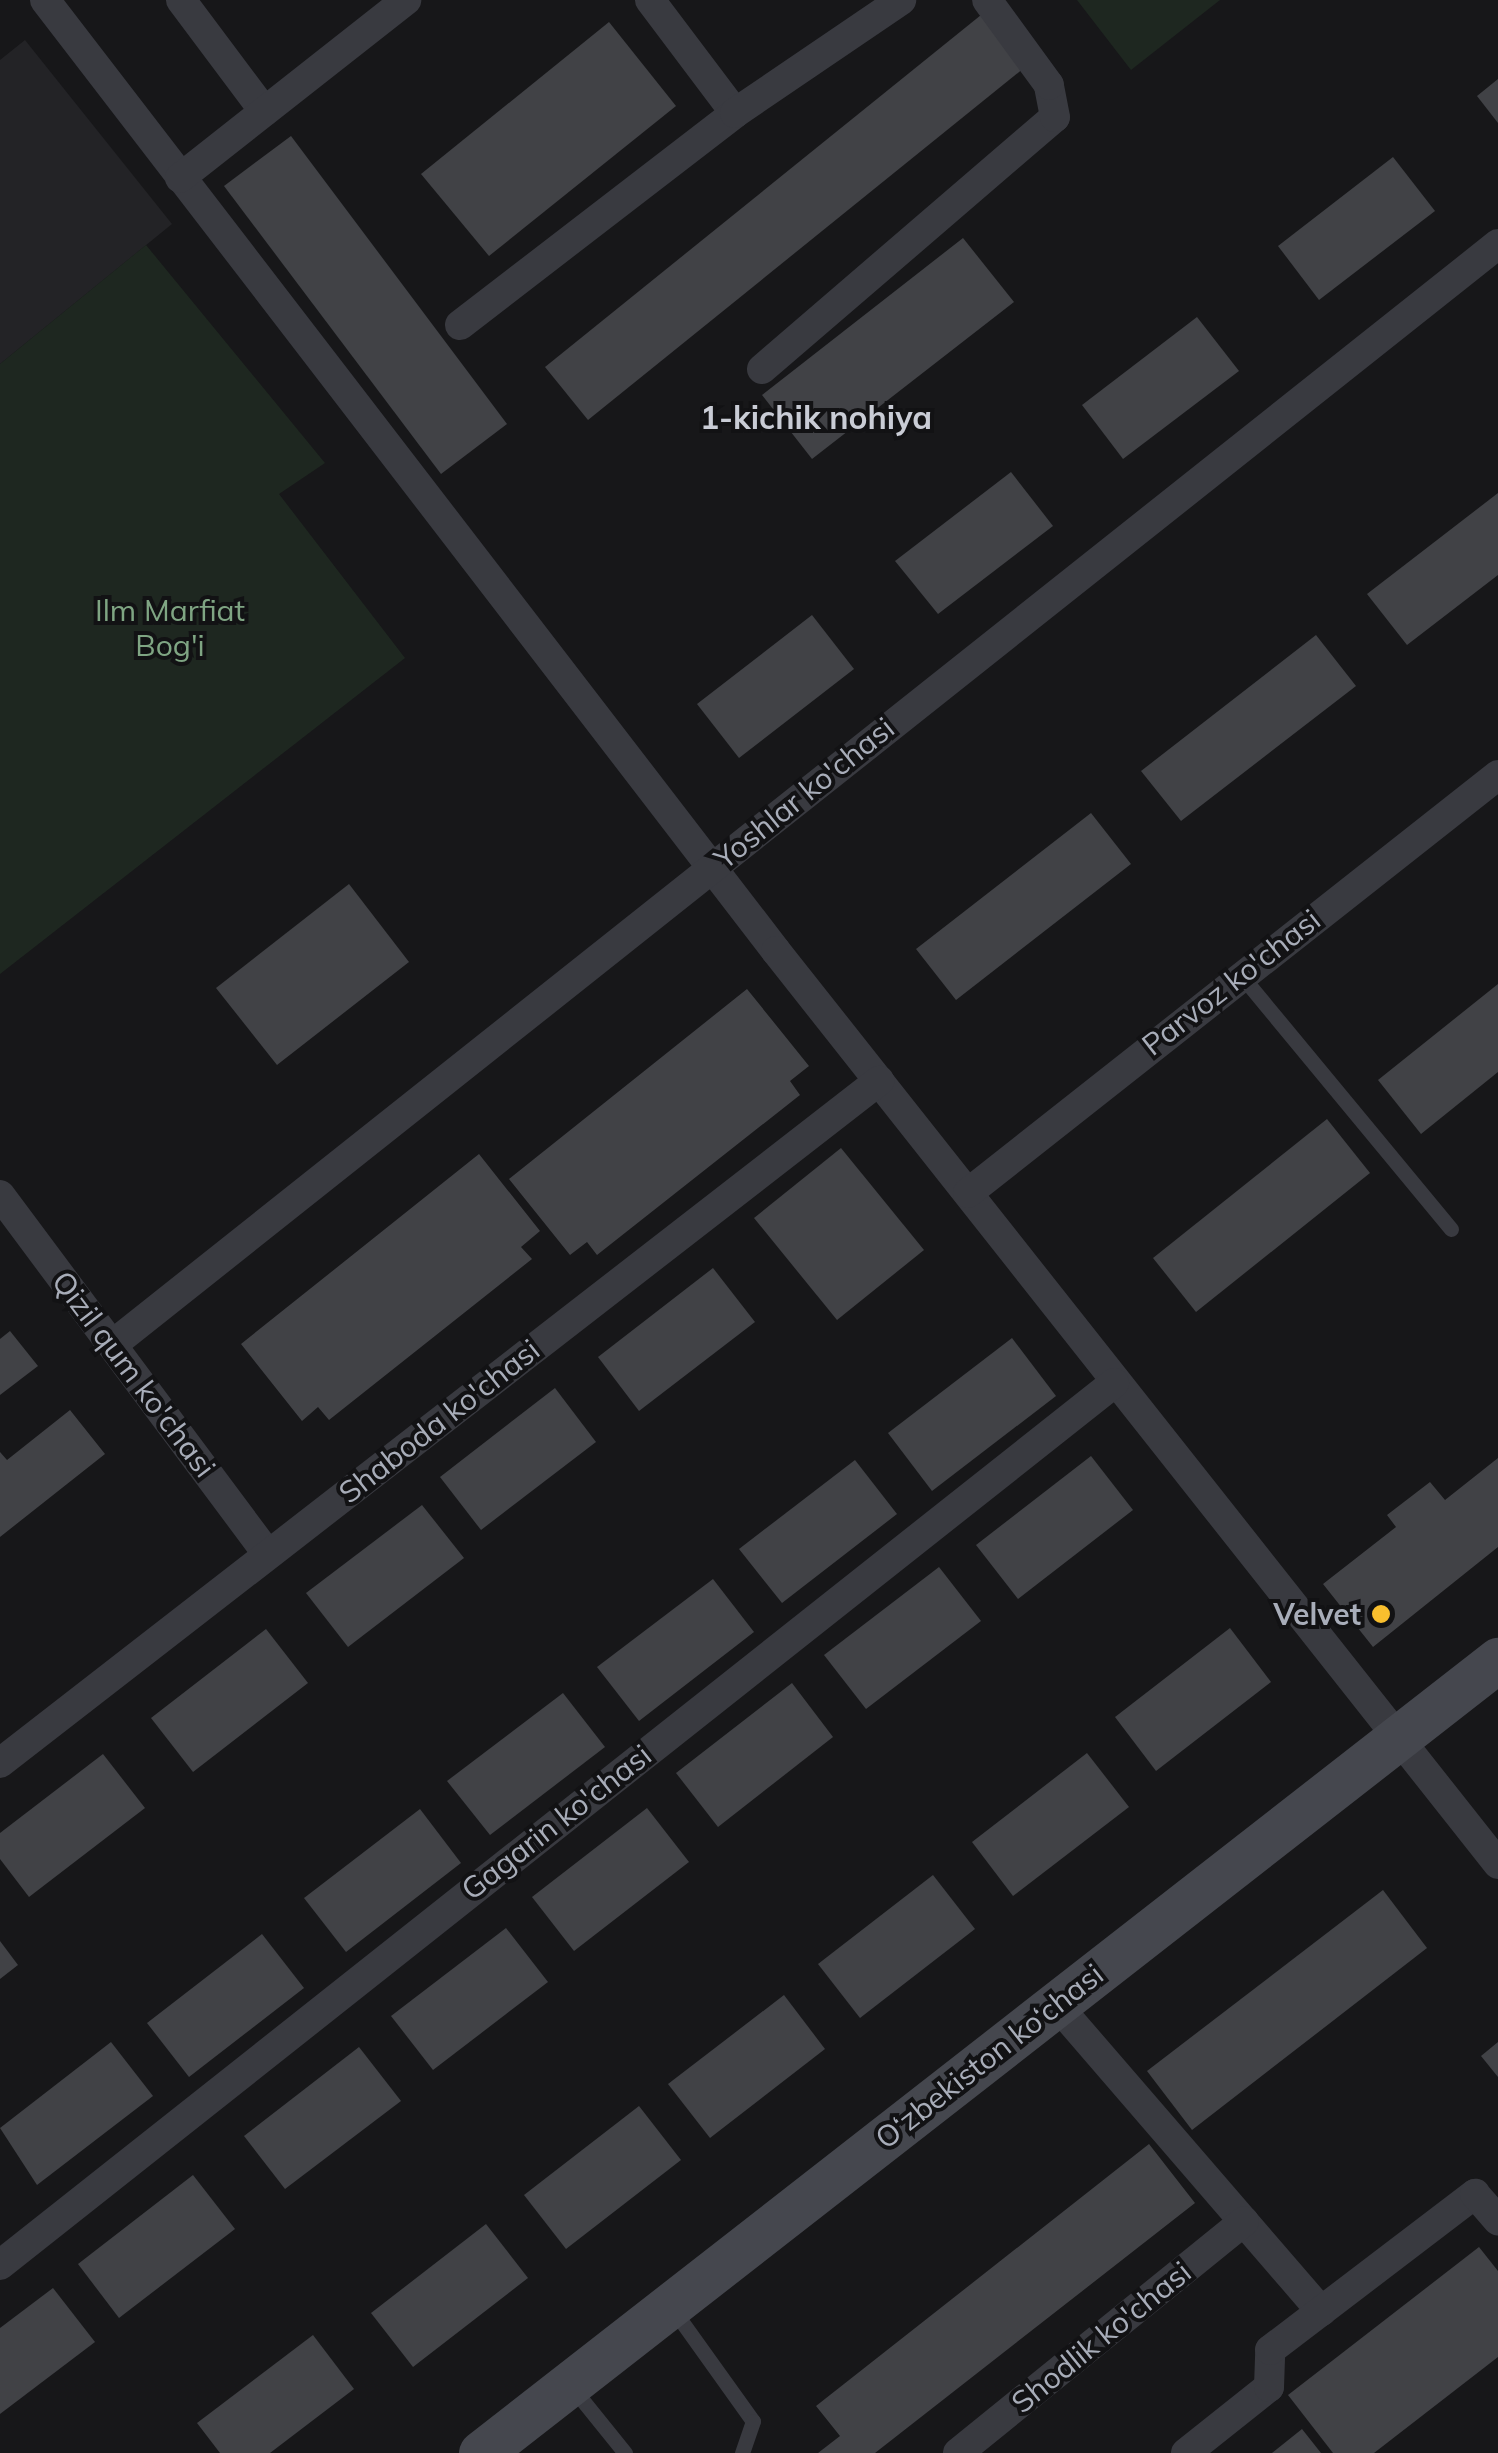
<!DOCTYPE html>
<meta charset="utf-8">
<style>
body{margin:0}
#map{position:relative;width:1498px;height:2453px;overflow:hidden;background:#171719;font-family:Mulish,sans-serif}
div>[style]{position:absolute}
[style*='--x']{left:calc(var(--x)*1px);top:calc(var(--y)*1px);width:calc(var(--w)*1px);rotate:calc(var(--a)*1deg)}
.built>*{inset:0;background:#232326}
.green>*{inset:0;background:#1e2720}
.building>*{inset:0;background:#414246}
.lane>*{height:15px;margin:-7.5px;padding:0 7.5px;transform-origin:7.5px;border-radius:7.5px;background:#393a40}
.street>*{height:30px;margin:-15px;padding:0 15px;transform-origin:15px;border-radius:15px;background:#393a40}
.secondary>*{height:45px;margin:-22.5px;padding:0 22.5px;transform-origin:22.5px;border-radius:22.5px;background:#45474e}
.dots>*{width:28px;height:28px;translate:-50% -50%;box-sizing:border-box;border:5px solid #121214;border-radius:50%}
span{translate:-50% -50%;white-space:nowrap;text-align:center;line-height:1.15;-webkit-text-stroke:8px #121214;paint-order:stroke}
.park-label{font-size:30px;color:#7fa583}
.street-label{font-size:30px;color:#a8adb9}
.poi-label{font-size:30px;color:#a8adb9;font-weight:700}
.right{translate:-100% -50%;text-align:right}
.neighbourhood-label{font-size:32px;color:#c9ccd5;font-weight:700}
</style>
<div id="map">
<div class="built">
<div style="clip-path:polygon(25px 40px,172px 224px,0 364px,0 60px)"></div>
</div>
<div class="green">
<div style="clip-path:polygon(1077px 0,1220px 0,1131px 70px)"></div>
<div style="clip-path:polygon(146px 245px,325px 463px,279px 494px,405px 658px,0 974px,0 364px)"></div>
</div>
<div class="building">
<div style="clip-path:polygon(981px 15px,1024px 68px,588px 420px,545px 367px)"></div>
<div style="clip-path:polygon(609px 22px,676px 106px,489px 256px,421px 174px)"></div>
<div style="clip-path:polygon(1498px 79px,1498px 123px,1477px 96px)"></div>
<div style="clip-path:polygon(291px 136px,507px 424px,441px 474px,224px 186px)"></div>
<div style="clip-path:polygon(1393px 157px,1435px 211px,1319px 300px,1278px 246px)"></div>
<div style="clip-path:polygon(963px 238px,1014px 302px,812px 459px,762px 395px)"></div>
<div style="clip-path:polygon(1197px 317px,1239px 371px,1123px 459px,1082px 405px)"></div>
<div style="clip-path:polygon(1011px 472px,1053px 526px,938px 614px,895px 561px)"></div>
<div style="clip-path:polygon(1498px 493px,1498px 575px,1407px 645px,1367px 594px)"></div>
<div style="clip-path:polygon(812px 615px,854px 669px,739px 758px,697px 704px)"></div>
<div style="clip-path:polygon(1316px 635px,1356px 686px,1181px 821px,1141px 771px)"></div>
<div style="clip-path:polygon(1091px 813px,1131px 864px,956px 1000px,916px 949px)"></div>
<div style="clip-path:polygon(349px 884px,409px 962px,277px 1065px,216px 988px)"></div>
<div style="clip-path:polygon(1498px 984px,1498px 1072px,1421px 1134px,1378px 1080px)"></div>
<div style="clip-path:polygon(747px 989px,809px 1066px,790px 1081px,800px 1095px,597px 1255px,587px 1242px,570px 1255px,509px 1179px)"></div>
<div style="clip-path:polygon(1327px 1119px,1370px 1173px,1196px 1312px,1153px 1258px)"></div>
<div style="clip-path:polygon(841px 1148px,924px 1250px,837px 1320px,754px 1218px)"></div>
<div style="clip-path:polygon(479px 1154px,540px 1231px,521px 1247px,532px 1259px,329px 1420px,318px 1407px,302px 1421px,241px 1344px)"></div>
<div style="clip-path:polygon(713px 1268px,755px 1322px,639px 1411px,598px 1357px)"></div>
<div style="clip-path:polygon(10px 1331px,38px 1366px,0 1395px,0 1339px)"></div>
<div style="clip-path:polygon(1012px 1338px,1056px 1396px,932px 1491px,888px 1433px)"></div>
<div style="clip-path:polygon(555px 1388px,596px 1442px,481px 1530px,440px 1477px)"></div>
<div style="clip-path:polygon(70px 1410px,105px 1454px,0 1537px,0 1452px,7px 1460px)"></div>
<div style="clip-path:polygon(1091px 1456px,1133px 1510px,1018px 1599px,976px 1545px)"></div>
<div style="clip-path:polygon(1498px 1458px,1498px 1547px,1373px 1647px,1323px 1584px,1396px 1527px,1387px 1515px,1430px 1482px,1445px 1500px)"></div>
<div style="clip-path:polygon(855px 1460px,897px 1514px,782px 1603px,739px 1549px)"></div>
<div style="clip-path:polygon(422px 1505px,464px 1558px,348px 1647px,306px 1593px)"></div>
<div style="clip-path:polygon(939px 1567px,981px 1621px,866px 1709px,824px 1655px)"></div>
<div style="clip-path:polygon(713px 1579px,754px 1632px,639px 1721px,597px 1667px)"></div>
<div style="clip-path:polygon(1230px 1628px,1271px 1682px,1156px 1771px,1115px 1717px)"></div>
<div style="clip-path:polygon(266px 1629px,308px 1683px,193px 1772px,151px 1718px)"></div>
<div style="clip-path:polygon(792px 1683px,833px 1737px,718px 1827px,676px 1773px)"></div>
<div style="clip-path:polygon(563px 1693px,605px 1747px,490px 1835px,447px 1781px)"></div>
<div style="clip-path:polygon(1087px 1753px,1129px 1807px,1013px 1896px,972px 1842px)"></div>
<div style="clip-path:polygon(103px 1754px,145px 1808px,29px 1897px,0 1859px,0 1833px)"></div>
<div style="clip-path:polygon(647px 1808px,689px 1862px,574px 1951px,532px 1897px)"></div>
<div style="clip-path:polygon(420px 1809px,461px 1863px,346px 1952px,304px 1898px)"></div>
<div style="clip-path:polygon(933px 1875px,975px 1929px,860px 2018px,818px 1964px)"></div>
<div style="clip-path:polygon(1383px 1890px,1427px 1948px,1192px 2130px,1147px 2071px)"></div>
<div style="clip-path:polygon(506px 1928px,548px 1982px,433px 2070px,391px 2016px)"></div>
<div style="clip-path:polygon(262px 1934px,304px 1988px,189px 2077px,147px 2023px)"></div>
<div style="clip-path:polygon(0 1941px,18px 1965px,0 1979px)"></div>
<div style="clip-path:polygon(784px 1995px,825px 2049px,710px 2138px,668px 2084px)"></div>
<div style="clip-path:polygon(111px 2042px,153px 2096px,37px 2185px,0 2128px)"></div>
<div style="clip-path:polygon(1498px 2042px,1498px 2077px,1481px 2056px)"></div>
<div style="clip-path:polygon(359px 2047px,401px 2101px,285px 2189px,244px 2136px)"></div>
<div style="clip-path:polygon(639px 2106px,681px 2160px,566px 2249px,524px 2195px)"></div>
<div style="clip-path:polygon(1149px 2144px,1195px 2203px,875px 2453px,818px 2453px,840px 2436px,816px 2406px)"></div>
<div style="clip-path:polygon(193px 2175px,235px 2229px,119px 2318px,78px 2264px)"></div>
<div style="clip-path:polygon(486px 2224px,528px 2278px,413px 2367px,371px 2313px)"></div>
<div style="clip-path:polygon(1479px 2247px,1498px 2271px,1498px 2357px,1374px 2453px,1333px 2453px,1288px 2395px)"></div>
<div style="clip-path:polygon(53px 2288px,95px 2342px,0 2414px,0 2328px)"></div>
<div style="clip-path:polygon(313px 2335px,354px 2389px,270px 2453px,220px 2453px,197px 2423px)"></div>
<div style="clip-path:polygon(1302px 2429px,1321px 2453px,1272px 2453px)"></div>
</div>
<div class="lane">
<div style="--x:1240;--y:974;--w:331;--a:50.4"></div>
<div style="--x:672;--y:2308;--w:139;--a:54.4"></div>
<div style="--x:753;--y:2421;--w:34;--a:109"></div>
<div style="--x:571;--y:2386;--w:86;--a:51.1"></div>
</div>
<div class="street">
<div style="--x:45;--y:0;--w:1199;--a:52.45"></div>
<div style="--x:776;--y:951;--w:1164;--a:51.66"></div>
<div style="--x:181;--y:0;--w:139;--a:53.2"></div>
<div style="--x:650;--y:0;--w:141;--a:53"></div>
<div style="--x:180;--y:178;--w:288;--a:-38.2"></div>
<div style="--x:460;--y:325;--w:347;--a:-37.6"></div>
<div style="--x:735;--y:113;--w:201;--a:-34.2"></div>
<div style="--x:762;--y:369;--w:386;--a:-40.7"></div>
<div style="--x:1055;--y:117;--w:33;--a:-101"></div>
<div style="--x:1049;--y:85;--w:105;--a:-126.1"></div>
<div style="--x:968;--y:1193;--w:675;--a:-38.26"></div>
<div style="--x:0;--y:1195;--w:448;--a:53.3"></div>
<div style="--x:112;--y:1345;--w:1770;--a:-38.46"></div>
<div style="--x:0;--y:1763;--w:1113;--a:-37.81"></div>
<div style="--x:1056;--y:2004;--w:406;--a:49.2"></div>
<div style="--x:0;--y:2265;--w:1421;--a:-38.37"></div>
<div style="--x:958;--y:2453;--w:368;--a:-39"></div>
<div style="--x:1186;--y:2453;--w:106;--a:-38.5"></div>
<div style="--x:1269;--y:2387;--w:37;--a:-88"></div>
<div style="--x:1270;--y:2350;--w:258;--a:-37.3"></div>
<div style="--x:1475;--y:2194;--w:35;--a:49"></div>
</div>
<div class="secondary">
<div style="--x:481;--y:2453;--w:1290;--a:-37.95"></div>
</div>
<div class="dots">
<div style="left:1381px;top:1614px;background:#f9bf2e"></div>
</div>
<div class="park-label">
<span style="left:170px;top:627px">Ilm Marfiat<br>Bog'i</span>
</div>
<div class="street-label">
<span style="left:804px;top:793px;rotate:-39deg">Yoshlar ko'chasi</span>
<span style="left:1231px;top:982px;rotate:-38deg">Parvoz ko'chasi</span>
<span style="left:134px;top:1374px;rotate:53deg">Qizil qum ko'chasi</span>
<span style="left:439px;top:1421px;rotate:-38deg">Shaboda ko'chasi</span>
<span style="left:556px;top:1822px;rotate:-38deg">Gagarin ko'chasi</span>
<span style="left:989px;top:2056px;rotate:-38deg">O‘zbekiston ko‘chasi</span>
<span style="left:1101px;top:2337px;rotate:-39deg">Shodlik ko'chasi</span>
</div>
<div class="poi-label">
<span class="right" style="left:1361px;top:1614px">Velvet</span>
</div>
<div class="neighbourhood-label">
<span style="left:816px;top:417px">1-kichik nohiya</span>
</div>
</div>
